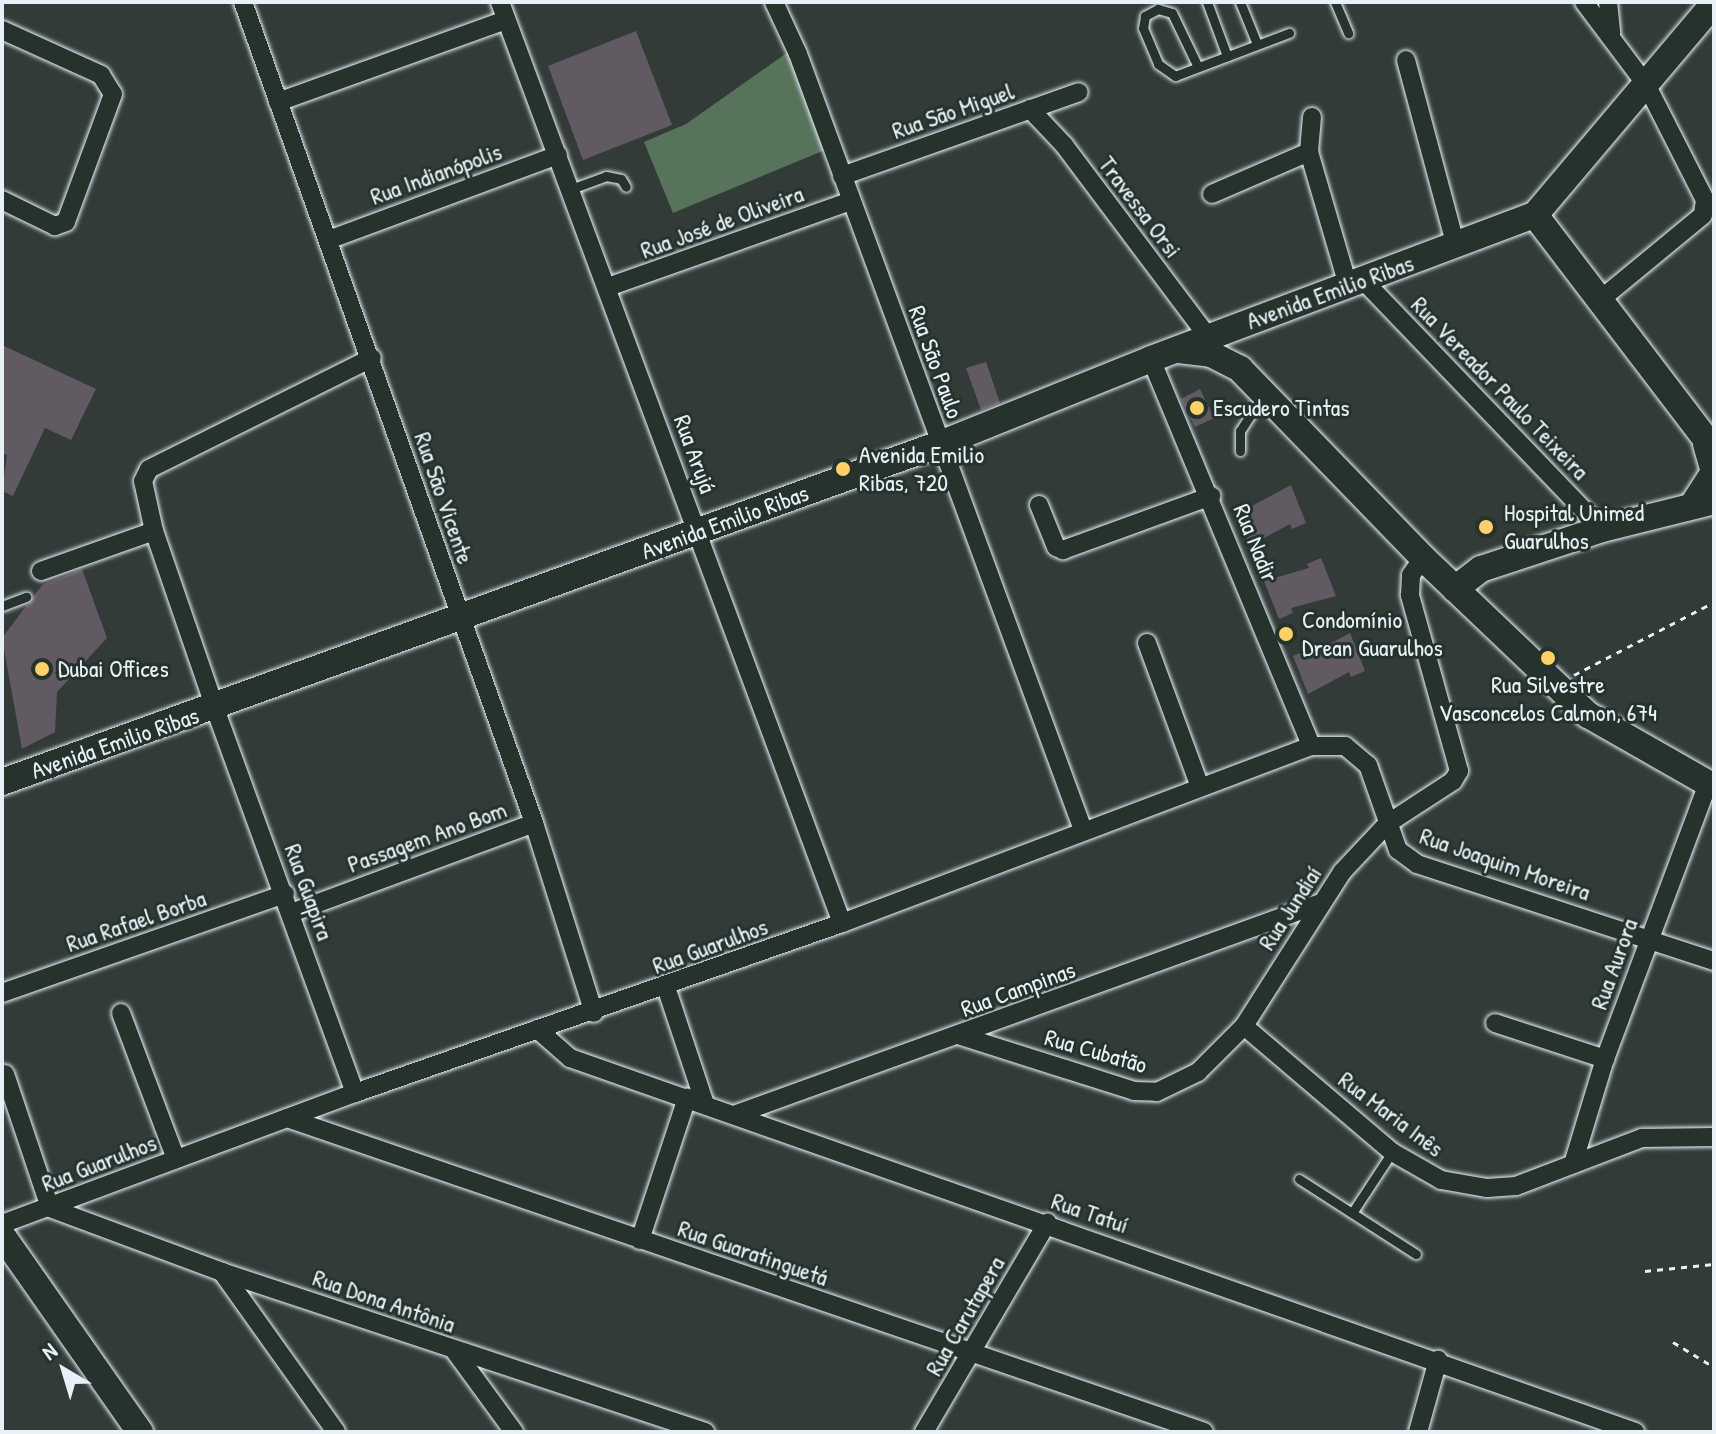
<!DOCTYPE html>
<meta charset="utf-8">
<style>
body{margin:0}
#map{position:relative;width:1716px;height:1434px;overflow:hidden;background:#323b38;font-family:"Patrick Hand",sans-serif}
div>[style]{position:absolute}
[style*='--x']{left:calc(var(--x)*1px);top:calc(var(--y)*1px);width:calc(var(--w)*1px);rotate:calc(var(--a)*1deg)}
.green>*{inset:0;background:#57735a}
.building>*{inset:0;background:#615a62}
.path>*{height:3px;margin-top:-1.5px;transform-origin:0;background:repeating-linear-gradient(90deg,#e8f1f8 0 6px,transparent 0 12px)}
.roads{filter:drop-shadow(0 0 2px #e8f1f8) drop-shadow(0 0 2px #e8f1f8)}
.lane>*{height:9px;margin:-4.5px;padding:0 4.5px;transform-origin:4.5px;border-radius:4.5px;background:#26332d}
.street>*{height:18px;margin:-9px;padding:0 9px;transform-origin:9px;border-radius:9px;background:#26332d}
.secondary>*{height:26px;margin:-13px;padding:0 13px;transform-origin:13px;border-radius:13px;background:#26332d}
.dots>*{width:22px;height:22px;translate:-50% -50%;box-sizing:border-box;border:4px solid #26332d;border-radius:50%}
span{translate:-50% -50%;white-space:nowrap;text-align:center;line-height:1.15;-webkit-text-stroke:6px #26332d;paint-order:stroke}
.street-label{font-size:24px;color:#e8f1f8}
.poi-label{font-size:24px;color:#e8f1f8}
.left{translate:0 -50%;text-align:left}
.frame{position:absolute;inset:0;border:4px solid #e8f1f8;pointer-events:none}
.north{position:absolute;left:24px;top:1330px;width:80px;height:80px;-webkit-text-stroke:6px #26332d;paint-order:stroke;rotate:322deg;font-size:22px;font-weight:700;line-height:32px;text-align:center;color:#e8f1f8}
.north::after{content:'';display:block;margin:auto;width:28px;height:36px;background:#e8f1f8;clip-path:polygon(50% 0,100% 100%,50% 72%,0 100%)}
</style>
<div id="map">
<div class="green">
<div style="clip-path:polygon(791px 50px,825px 150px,673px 213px,644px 142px,686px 124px)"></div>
</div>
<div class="building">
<div style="clip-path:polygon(636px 31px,672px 125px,583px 160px,548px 66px)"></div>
<div style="clip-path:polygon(2px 345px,96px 389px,71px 440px,45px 428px,13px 496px,2px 491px,7px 455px,2px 453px)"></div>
<div style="clip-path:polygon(986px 362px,1000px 403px,981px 410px,966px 368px)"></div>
<div style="clip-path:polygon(1200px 389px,1214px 418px,1195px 427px,1181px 399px)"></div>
<div style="clip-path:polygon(1291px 485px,1306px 523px,1292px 529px,1290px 524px,1249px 546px,1234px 508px,1248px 502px,1250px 507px)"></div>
<div style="clip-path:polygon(1321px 558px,1336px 596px,1291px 608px,1293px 613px,1279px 619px,1264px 581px,1309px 568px,1307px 564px)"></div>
<div style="clip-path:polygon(82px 569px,107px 638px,57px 692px,55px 732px,22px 749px,2px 638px,42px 585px)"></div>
<div style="clip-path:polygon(1350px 633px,1365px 671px,1351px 677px,1349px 672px,1308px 694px,1293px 656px,1307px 650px,1309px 655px)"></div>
</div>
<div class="path">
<div style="--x:1574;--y:675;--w:158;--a:-27.5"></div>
<div style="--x:1645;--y:1271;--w:69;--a:-5.8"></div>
<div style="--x:1673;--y:1342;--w:48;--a:31.4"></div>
</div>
<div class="roads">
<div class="lane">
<div style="--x:1207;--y:2;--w:58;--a:69.7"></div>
<div style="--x:1240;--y:2;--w:45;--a:68"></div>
<div style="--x:1335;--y:2;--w:34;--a:67"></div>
<div style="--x:1198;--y:67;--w:60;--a:-115.7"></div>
<div style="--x:1172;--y:13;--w:15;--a:-164"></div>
<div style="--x:1158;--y:9;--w:15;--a:152"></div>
<div style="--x:1145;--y:16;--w:12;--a:99"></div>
<div style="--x:1143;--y:28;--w:39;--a:67"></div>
<div style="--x:1158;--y:64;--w:21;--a:35"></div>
<div style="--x:1175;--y:76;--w:122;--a:-20.7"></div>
<div style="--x:571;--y:189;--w:37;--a:-20"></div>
<div style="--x:606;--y:176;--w:15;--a:11"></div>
<div style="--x:621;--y:179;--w:9;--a:58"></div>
<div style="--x:1240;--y:451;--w:20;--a:-90"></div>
<div style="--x:1240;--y:431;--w:40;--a:-57.1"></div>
<div style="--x:2;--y:606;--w:26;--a:-21"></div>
<div style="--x:1299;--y:1179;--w:139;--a:32.7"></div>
<div style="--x:1352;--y:1213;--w:73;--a:-56.7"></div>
</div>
<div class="street">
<div style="--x:243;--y:2;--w:871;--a:70.48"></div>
<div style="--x:534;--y:823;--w:199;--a:72.5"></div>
<div style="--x:500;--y:2;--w:982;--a:69.63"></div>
<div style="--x:774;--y:2;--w:57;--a:65.2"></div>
<div style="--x:798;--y:54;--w:827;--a:69.83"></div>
<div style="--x:1584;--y:2;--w:105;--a:53.1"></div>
<div style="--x:1647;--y:86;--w:128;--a:63"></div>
<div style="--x:1705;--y:200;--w:15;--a:98"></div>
<div style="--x:1703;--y:215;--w:132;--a:140.5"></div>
<div style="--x:1608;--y:2;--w:31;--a:84"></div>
<div style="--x:2;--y:30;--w:109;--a:24.4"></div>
<div style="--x:101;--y:75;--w:22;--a:58"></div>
<div style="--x:113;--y:94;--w:136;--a:110.2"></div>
<div style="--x:66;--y:222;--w:12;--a:160"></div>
<div style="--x:55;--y:226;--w:59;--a:-153.9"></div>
<div style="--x:1406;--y:60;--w:193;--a:75"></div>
<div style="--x:278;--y:102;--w:242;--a:-19.8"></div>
<div style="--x:1030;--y:109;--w:50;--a:46.6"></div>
<div style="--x:1064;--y:145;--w:240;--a:53.1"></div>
<div style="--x:1312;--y:117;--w:35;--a:95"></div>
<div style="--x:1309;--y:152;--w:139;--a:73.7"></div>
<div style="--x:842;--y:176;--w:251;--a:-19.5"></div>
<div style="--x:1212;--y:194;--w:106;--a:-23.4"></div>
<div style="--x:331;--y:239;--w:242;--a:-20.3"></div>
<div style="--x:1363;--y:280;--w:345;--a:46.2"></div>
<div style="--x:608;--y:287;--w:258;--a:-19.5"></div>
<div style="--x:1151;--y:359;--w:419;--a:67.5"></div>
<div style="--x:1039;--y:505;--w:45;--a:68"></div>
<div style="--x:1056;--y:547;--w:8;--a:23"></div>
<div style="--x:1063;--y:550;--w:158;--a:-20"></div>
<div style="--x:41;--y:571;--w:120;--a:-19.5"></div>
<div style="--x:1147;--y:643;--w:153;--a:69.8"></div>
<div style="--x:291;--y:913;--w:259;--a:-20.3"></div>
<div style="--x:666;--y:987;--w:123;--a:71.6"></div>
<div style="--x:2;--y:993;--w:300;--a:-19.3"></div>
<div style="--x:121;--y:1013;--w:156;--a:69.4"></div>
<div style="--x:1495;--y:1023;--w:116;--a:18.1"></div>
<div style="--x:1244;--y:1026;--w:194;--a:40.4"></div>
<div style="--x:1392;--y:1152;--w:56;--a:29.7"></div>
<div style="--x:1441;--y:1180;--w:47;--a:9.9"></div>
<div style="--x:1487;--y:1188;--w:29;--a:-4"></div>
<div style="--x:1516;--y:1186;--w:135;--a:-20.9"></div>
<div style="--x:1642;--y:1138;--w:72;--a:-0.8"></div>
<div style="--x:537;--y:1029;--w:44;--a:41.3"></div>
<div style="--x:570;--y:1058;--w:1129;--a:19.35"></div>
<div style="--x:961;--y:1036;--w:182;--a:17.6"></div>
<div style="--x:1134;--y:1091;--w:23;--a:2"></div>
<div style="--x:1157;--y:1092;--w:46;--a:-26"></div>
<div style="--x:1198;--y:1072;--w:65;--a:-45"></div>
<div style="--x:1244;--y:1026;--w:183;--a:-57.5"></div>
<div style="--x:1342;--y:872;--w:66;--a:-46.8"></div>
<div style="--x:1387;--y:824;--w:79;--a:-33.1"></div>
<div style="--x:1453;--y:781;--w:12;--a:-59"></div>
<div style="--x:1459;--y:771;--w:183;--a:-105.6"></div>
<div style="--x:1410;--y:595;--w:20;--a:-87"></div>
<div style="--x:1411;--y:575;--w:21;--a:-55"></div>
<div style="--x:5;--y:1074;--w:141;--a:71.4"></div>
<div style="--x:50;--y:1208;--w:184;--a:20.4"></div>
<div style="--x:222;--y:1272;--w:509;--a:18.33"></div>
<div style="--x:355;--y:1093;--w:410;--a:-110"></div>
<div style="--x:215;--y:708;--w:187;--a:-109"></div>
<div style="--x:154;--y:531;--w:51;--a:-102.4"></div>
<div style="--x:143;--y:481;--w:13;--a:-63"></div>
<div style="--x:149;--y:469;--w:249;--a:-26.5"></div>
<div style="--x:734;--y:1115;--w:621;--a:-19.86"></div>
<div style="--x:287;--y:1118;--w:969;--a:18.9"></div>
<div style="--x:1573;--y:1164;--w:110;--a:-73.1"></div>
<div style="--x:1605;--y:1059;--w:294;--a:-69.5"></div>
<div style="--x:2;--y:1224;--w:377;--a:-20.4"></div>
<div style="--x:355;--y:1093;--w:516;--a:-19.24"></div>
<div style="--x:842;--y:923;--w:501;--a:-20.68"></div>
<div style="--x:1311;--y:746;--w:34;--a:0"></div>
<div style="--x:1345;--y:746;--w:30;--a:40"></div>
<div style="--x:1368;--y:765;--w:90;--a:70.6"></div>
<div style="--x:1398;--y:850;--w:24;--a:36"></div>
<div style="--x:1417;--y:864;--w:312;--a:18.1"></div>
<div style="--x:640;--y:1240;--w:150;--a:-71.7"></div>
<div style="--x:222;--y:1272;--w:196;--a:54.5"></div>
<div style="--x:454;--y:1350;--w:102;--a:53.8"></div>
<div style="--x:924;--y:1432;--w:243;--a:-59.5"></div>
<div style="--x:1418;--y:1432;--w:75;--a:-74.5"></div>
</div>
<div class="secondary">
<div style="--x:1535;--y:215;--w:295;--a:52.7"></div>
<div style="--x:1179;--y:350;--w:32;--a:7"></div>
<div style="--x:1211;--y:354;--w:33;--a:27"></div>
<div style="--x:1240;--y:369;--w:263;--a:45.9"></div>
<div style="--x:1423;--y:558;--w:228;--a:43.6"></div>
<div style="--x:1588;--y:715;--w:145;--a:29.7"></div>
<div style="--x:1692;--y:506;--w:40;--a:-57.1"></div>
<div style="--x:1714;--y:472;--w:29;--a:-106"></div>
<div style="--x:1455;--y:589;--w:33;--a:-38"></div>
<div style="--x:1481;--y:569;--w:127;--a:-18.3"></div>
<div style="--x:1602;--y:529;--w:115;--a:-14"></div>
<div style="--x:2;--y:782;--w:997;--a:-19.82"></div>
<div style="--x:940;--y:444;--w:227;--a:-21.9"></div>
<div style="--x:1151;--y:359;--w:410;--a:-20.6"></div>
<div style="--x:1535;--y:215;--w:277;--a:-49.8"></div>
<div style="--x:2;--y:1235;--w:241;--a:55"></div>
</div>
</div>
<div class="dots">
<div style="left:1197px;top:408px;background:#ffd166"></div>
<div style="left:843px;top:469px;background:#ffd166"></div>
<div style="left:1486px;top:527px;background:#ffd166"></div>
<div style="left:1286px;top:634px;background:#ffd166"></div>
<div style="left:1548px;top:658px;background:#ffd166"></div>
<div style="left:42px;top:669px;background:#ffd166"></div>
</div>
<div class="street-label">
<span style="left:953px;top:111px;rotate:-19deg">Rua São Miguel</span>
<span style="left:436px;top:174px;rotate:-20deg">Rua Indianópolis</span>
<span style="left:1140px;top:207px;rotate:53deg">Travessa Orsi</span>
<span style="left:722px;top:222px;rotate:-20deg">Rua José de Oliveira</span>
<span style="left:1330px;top:292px;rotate:-20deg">Avenida Emilio Ribas</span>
<span style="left:936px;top:362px;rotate:70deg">Rua São Paulo</span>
<span style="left:1500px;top:388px;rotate:46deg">Rua Vereador Paulo Teixeira</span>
<span style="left:695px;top:454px;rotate:70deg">Rua Arujá</span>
<span style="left:444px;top:498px;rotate:71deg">Rua São Vicente</span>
<span style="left:725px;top:522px;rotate:-20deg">Avenida Emilio Ribas</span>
<span style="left:1256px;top:543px;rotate:68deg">Rua Nadir</span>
<span style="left:115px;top:743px;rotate:-19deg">Avenida Emilio Ribas</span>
<span style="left:427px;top:837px;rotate:-20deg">Passagem Ano Bom</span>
<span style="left:1505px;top:864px;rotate:19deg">Rua Joaquim Moreira</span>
<span style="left:309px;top:892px;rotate:70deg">Rua Guapira</span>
<span style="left:1290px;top:908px;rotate:-57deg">Rua Jundiaí</span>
<span style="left:136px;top:921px;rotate:-19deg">Rua Rafael Borba</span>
<span style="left:710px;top:946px;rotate:-20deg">Rua Guarulhos</span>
<span style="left:1614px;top:964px;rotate:-70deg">Rua Aurora</span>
<span style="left:1018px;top:989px;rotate:-20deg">Rua Campinas</span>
<span style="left:1096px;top:1051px;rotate:16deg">Rua Cubatão</span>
<span style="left:1391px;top:1114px;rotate:37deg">Rua Maria Inês</span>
<span style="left:99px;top:1163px;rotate:-21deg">Rua Guarulhos</span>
<span style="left:1090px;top:1213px;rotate:19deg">Rua Tatuí</span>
<span style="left:753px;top:1253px;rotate:19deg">Rua Guaratinguetá</span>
<span style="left:384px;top:1301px;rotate:19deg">Rua Dona Antônia</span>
<span style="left:965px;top:1316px;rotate:-60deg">Rua Carutapera</span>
</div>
<div class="poi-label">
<span class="left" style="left:1213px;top:408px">Escudero Tintas</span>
<span class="left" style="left:859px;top:469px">Avenida Emilio<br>Ribas, 720</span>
<span class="left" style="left:1504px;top:527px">Hospital Unimed<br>Guarulhos</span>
<span class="left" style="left:1302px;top:634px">Condomínio<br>Drean Guarulhos</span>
<span class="left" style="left:58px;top:669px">Dubai Offices</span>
<span style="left:1548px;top:699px">Rua Silvestre<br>Vasconcelos Calmon, 674</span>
</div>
<div class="frame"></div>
<div class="north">N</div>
</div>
